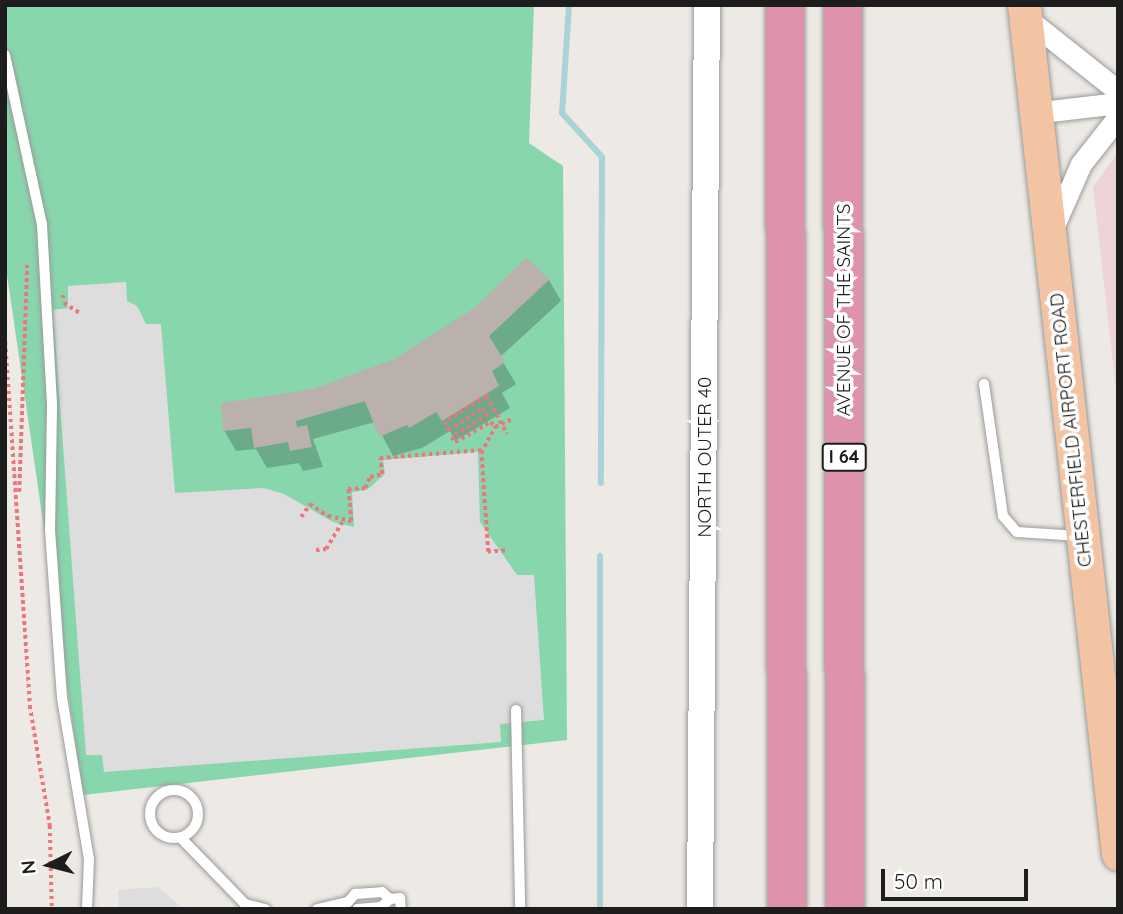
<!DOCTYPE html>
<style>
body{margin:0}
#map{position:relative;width:1123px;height:914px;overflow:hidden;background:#ede9e4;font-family:Quicksand,sans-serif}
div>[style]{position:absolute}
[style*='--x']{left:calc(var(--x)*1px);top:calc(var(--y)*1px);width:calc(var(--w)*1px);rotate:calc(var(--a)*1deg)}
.commercial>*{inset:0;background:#edd4d7}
.pitch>*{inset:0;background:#88d6ac}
.parking>*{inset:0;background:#ddd}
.shadow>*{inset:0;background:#0003}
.stream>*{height:6px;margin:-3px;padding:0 3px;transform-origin:3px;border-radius:3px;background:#a8d4d7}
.building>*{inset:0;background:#bab1ad}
.path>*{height:3.5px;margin-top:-1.75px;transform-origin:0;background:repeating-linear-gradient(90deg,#ed757b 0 3.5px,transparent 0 7px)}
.roads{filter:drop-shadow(0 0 2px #9a9a9a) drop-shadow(0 0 2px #9a9a9a)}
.service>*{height:10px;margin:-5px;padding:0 5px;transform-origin:5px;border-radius:5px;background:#fff}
.service>.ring{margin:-5px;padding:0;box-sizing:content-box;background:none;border:10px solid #fff;border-radius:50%}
.minor>*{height:21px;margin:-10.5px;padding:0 10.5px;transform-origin:10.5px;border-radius:10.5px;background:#fff}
.tertiary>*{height:26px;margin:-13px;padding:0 13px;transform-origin:13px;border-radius:13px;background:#fff}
.primary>*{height:33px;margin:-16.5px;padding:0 16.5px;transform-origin:16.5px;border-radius:16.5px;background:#f3c4a3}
.motorway>*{height:38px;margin:-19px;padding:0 19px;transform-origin:19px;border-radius:19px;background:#de92ac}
span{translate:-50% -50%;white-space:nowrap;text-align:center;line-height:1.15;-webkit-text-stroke:7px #fff;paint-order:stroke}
.shield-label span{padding:2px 5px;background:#fff;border:2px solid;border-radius:5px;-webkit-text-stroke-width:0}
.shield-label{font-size:18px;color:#1d1d1d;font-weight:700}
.street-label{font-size:19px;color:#1d1d1d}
.frame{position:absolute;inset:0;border:7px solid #1d1d1d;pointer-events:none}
.north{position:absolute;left:14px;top:830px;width:70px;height:70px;-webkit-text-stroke:5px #fff;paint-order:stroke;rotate:264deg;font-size:19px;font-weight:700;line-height:28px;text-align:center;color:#1d1d1d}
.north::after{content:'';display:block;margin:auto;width:24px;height:32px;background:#1d1d1d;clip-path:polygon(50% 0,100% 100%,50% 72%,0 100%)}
.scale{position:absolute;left:881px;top:869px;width:147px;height:32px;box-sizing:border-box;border:4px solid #1d1d1d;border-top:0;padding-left:9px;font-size:21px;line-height:24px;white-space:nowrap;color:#1d1d1d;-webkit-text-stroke:5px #fff;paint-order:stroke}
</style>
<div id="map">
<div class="commercial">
<div style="clip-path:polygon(1118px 152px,1118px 407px,1093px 187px)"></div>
</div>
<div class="pitch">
<div style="clip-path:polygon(5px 5px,534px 5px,529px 143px,563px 166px,567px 740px,83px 795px,5px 261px)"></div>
</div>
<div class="parking">
<div style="clip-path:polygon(126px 282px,127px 301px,137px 306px,146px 324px,161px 324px,175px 493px,264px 488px,284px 494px,333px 522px,354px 527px,352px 492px,367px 490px,385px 474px,383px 460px,478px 452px,480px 522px,517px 575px,534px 575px,544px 720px,500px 724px,501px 742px,104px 772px,102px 755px,86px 755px,53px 310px,68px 308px,68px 286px)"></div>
<div style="clip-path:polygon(158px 887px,184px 909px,103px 909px,119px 907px,118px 890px)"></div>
</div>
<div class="shadow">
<div style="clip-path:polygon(526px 260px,549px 280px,561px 301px,500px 357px,516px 384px,502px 393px,510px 408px,455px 441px,450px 431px,422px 448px,393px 456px,375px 422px,313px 439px,323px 467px,303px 471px,299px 463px,267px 468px,256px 449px,236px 451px,224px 430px,394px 361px,474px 310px)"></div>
</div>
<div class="stream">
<div style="--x:569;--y:5;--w:108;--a:93.7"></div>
<div style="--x:562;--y:113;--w:59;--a:47.7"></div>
<div style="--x:602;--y:157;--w:326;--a:90.2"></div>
<div style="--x:600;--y:909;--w:353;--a:-90"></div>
</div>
<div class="building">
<div style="clip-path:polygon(526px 258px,550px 279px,489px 336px,505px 362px,492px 371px,499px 386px,442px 421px,436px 412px,409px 428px,407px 425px,379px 437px,365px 401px,296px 421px,297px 427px,307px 425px,312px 447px,290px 451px,288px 442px,254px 448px,251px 428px,223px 431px,221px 403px,313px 389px,394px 359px,473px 309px)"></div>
</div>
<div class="path">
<div style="--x:63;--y:295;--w:8;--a:83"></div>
<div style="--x:64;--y:303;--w:19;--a:32"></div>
<div style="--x:5;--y:335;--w:372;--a:86.1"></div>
<div style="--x:30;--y:706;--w:122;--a:80.5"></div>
<div style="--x:50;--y:826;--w:83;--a:88.6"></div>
<div style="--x:487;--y:396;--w:49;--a:148.2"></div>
<div style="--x:445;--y:422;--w:9;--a:69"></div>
<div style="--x:448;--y:430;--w:41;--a:-32.2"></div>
<div style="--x:483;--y:408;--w:9;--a:54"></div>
<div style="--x:488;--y:415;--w:42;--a:148.6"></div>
<div style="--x:452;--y:437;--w:6;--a:59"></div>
<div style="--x:455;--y:442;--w:41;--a:-29.1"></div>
<div style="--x:491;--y:422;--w:6;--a:51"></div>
<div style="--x:487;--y:396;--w:43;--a:62.2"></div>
<div style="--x:19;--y:492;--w:227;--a:-88"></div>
<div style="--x:301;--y:517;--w:16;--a:-55"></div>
<div style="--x:310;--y:504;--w:22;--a:34"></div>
<div style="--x:328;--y:516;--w:24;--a:12"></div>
<div style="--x:351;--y:521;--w:32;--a:-95"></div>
<div style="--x:348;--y:489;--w:17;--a:-3"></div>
<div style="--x:365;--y:488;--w:12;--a:-66"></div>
<div style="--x:370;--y:477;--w:12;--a:-14"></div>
<div style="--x:382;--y:474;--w:16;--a:-97"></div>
<div style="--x:380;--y:458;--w:102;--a:-4.5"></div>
<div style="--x:316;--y:550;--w:10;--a:-6"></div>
<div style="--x:326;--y:549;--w:31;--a:-59"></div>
<div style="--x:505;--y:551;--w:17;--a:177"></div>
<div style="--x:488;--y:552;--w:99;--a:-94"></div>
<div style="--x:481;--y:453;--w:30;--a:-62"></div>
<div style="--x:495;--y:427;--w:19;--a:-25"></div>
</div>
<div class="roads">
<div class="service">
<div style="--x:5;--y:55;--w:174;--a:77.7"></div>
<div style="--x:42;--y:225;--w:181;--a:86.8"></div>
<div style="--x:52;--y:406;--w:124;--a:90.9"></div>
<div style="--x:50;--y:530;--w:168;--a:85.9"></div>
<div style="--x:62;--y:698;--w:163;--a:80.5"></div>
<div style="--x:89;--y:859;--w:50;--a:92.3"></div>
<div style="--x:984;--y:384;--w:133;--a:81.8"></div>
<div style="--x:1003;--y:516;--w:21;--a:49"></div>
<div style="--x:1017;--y:532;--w:63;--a:3.6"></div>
<div style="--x:516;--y:710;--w:199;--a:88.8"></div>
<div class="ring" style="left:150px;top:790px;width:38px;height:38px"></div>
<div style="--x:181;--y:838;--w:92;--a:45.9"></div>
<div style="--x:245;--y:904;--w:21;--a:14"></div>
<div style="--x:390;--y:899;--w:10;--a:-6"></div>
<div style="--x:400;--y:898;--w:11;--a:85"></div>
<div style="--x:317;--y:909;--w:32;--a:-13"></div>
<div style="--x:348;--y:902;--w:11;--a:-49"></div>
<div style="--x:355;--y:894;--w:27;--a:-4"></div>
<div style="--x:382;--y:892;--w:11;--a:41"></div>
<div style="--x:390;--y:899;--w:12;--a:138"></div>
<div style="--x:381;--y:907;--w:24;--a:175"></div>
</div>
<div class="minor">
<div style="--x:1025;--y:17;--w:119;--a:38.5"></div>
<div style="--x:1033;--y:113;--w:86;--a:-6.7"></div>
<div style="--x:1052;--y:230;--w:72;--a:-66.3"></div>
<div style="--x:1081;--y:164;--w:60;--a:-51.8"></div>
</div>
<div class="tertiary">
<div style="--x:700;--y:909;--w:904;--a:-89.56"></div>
</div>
<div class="primary">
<div style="--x:1024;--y:5;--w:854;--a:83.68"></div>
</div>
<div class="motorway">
<div style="--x:785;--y:5;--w:904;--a:89.87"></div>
<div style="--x:843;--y:5;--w:904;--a:89.87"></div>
</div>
</div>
<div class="shield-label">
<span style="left:844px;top:457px">I 64</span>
</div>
<div class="street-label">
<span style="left:844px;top:310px;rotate:-90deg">AVENUE OF THE SAINTS</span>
<span style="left:1071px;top:430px;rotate:-96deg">CHESTERFIELD AIRPORT ROAD</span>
<span style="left:705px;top:457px;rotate:-90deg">NORTH OUTER 40</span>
</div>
<div class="frame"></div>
<div class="north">N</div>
<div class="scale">50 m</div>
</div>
